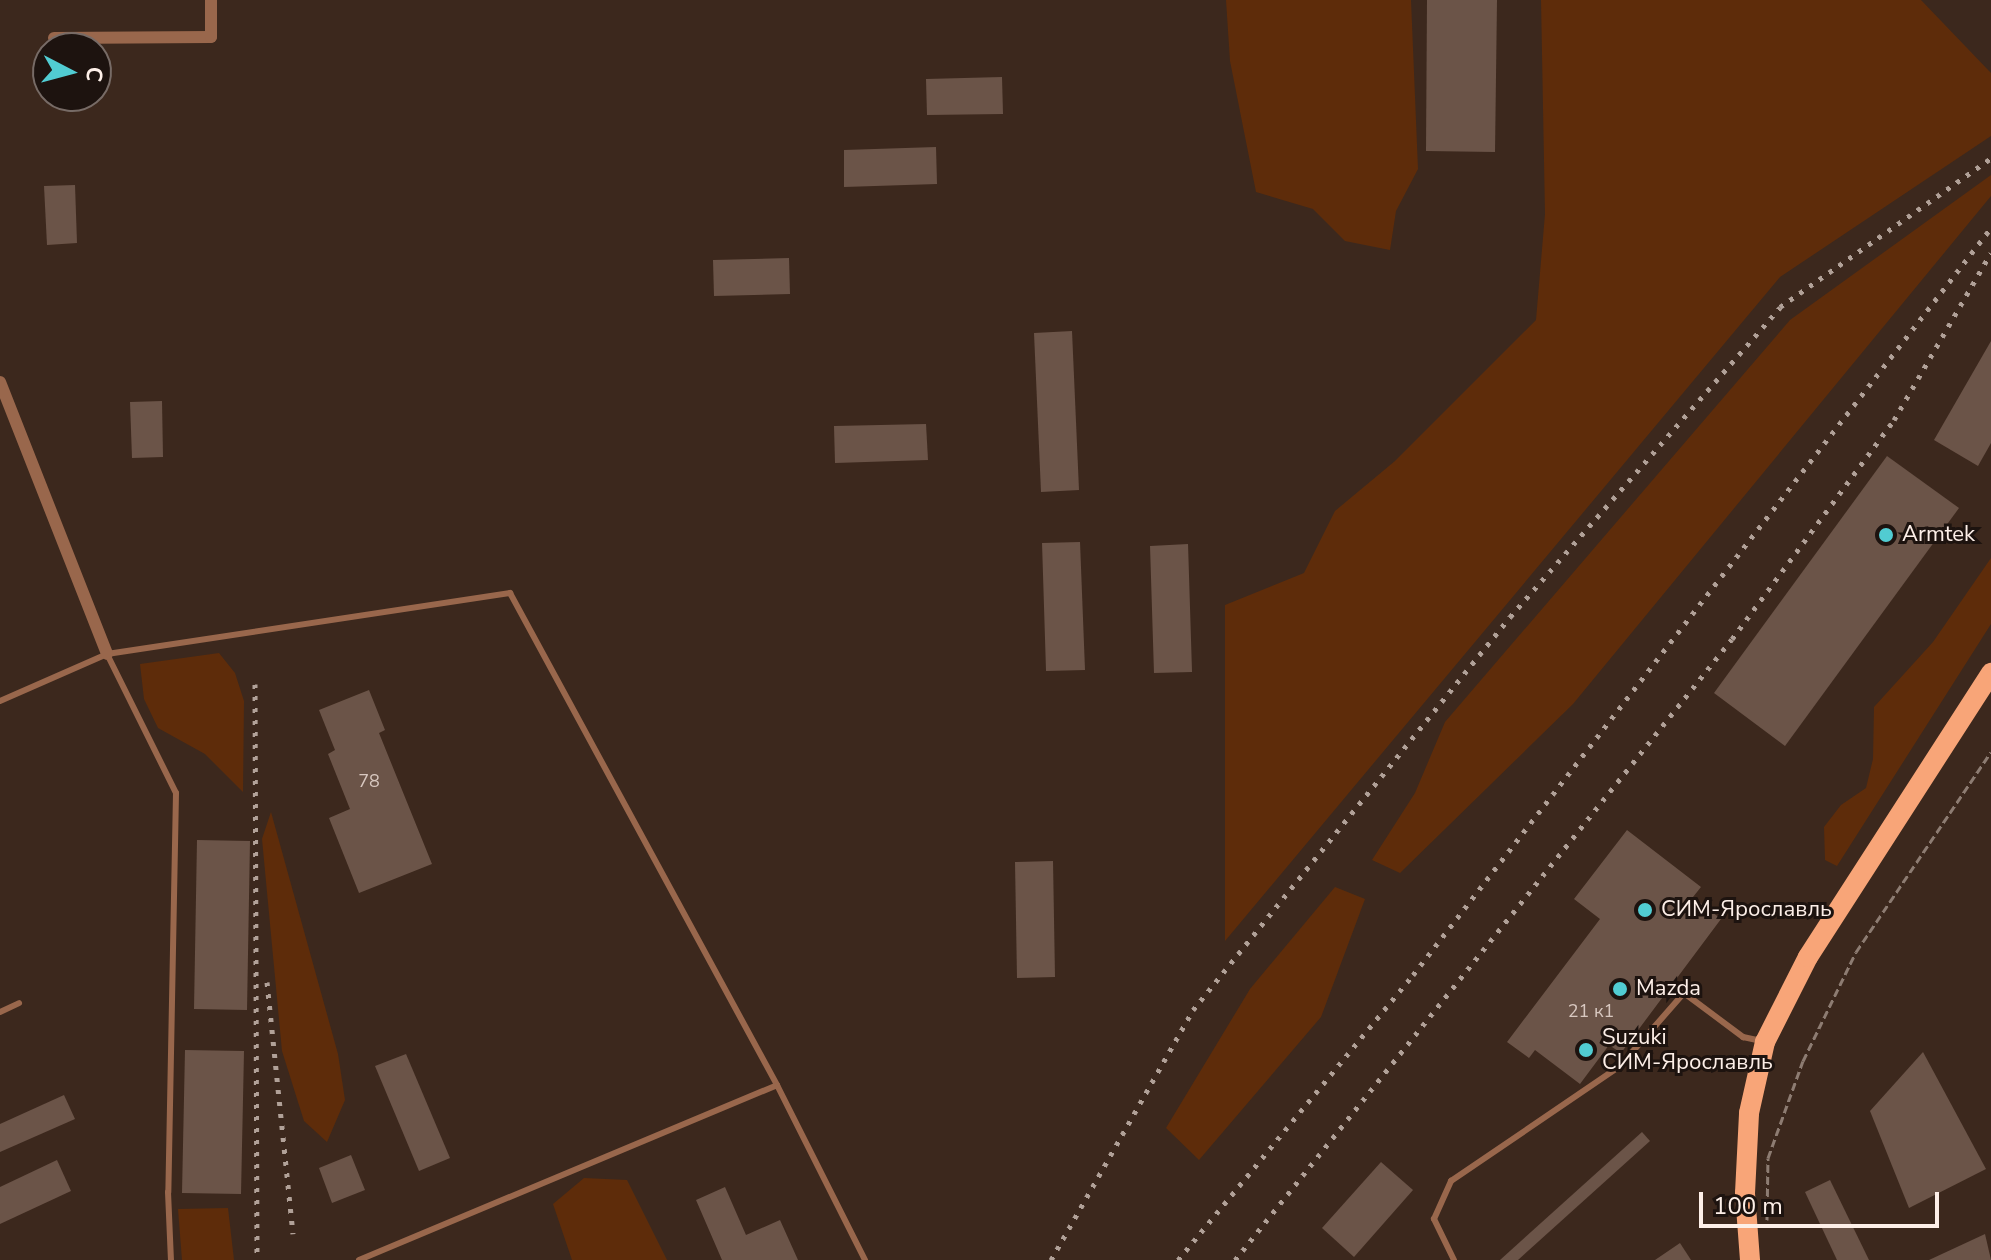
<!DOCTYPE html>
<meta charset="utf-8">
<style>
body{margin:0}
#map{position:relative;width:1991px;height:1260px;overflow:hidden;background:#3c281d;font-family:"Nunito Sans",sans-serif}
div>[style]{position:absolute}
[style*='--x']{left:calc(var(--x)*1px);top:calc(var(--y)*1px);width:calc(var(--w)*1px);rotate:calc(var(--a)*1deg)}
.green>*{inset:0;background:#5e2c0a}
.building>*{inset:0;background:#6b5448}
.path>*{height:3px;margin-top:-1.5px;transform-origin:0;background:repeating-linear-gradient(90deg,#8d7c72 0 8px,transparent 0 12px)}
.lane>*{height:6px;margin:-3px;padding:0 3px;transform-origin:3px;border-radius:3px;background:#99674c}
.street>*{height:12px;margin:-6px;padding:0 6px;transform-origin:6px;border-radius:6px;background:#99674c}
.primary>*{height:20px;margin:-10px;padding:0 10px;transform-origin:10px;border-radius:10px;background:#f8a578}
.rail>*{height:5px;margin-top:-2.5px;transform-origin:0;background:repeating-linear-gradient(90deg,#b1a198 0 4px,transparent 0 12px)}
.dots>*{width:22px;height:22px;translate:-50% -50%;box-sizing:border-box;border:4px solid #1d130f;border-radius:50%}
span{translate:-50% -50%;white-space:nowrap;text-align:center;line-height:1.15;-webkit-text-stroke:6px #1d130f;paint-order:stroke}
.number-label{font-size:18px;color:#d8c8c0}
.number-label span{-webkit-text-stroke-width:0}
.poi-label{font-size:22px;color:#fdefe8}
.left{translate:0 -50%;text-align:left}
.north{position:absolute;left:32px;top:32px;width:80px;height:80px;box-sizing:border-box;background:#1d130f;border:2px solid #776b66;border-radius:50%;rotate:96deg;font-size:22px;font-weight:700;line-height:32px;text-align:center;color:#fdefe8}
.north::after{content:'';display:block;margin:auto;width:28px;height:36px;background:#51ccd2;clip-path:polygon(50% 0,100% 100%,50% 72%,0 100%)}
.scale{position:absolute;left:1699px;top:1192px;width:240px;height:36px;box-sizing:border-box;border:4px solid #fdefe8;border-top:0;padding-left:10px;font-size:24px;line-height:28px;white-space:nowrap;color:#fdefe8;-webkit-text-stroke:6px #1d130f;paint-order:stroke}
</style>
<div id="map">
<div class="green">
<div style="clip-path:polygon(1226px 0,1411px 0,1418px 169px,1396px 211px,1390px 250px,1345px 241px,1313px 209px,1256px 192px,1230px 61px)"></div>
<div style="clip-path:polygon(1541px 0,1921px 0,1991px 73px,1991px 136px,1780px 277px,1225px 941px,1225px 605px,1304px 573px,1335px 511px,1395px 461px,1536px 320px,1545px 214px)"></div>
<div style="clip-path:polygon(1991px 175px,1991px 196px,1573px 704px,1400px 873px,1372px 860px,1415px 793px,1445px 722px,1790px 320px)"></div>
<div style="clip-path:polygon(1991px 558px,1991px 624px,1837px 866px,1825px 860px,1824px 827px,1841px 805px,1866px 788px,1873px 759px,1874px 707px,1933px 642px)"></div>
<div style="clip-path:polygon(219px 653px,235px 673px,244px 701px,243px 792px,205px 754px,158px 728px,144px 699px,140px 664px)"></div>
<div style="clip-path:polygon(271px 812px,338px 1054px,345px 1100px,327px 1142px,304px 1121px,282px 1051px,262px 839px)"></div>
<div style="clip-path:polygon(1335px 887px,1365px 899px,1321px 1017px,1199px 1160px,1166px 1128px,1250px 989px)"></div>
<div style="clip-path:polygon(584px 1178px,627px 1180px,667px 1260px,572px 1260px,553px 1204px)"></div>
<div style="clip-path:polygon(228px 1208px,234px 1260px,182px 1260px,178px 1209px)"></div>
</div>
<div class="building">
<div style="clip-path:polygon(1427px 0,1497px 0,1495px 152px,1426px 151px)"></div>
<div style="clip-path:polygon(1002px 77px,1003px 114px,927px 115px,926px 79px)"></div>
<div style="clip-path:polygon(936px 147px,937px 184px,844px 187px,844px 150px)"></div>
<div style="clip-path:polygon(75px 185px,77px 243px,47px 245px,44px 186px)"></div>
<div style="clip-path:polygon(789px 258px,790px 294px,714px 296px,713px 260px)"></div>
<div style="clip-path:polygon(1072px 331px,1079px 490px,1041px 492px,1034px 333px)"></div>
<div style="clip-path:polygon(1991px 341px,1991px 443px,1978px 466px,1934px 440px)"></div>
<div style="clip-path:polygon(162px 401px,163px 457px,132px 458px,130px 402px)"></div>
<div style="clip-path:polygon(926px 424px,928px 460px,835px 463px,834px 426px)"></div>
<div style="clip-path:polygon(1887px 456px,1959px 508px,1785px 746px,1714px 693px)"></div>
<div style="clip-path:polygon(1080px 542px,1085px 670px,1046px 671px,1042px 543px)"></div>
<div style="clip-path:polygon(1188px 544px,1192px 672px,1154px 673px,1150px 546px)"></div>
<div style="clip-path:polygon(369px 690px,385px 730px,379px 733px,432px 864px,359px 893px,329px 818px,350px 809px,328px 754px,335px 750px,319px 710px)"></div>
<div style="clip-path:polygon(1627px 830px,1701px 887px,1693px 897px,1721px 919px,1621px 1053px,1609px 1045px,1580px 1084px,1535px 1050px,1529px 1058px,1507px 1042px,1600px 919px,1574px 899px)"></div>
<div style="clip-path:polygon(197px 840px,250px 841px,247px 1010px,194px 1009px)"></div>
<div style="clip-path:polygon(1053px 861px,1055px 977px,1017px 978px,1015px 862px)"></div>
<div style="clip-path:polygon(185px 1050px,244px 1051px,241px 1194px,182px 1193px)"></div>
<div style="clip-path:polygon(1923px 1052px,1986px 1169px,1909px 1208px,1870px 1111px)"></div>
<div style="clip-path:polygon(406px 1054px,450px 1158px,419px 1171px,375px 1066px)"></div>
<div style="clip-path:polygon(64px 1095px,75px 1119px,0 1152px,0 1124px)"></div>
<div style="clip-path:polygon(1642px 1132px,1650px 1141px,1518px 1260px,1500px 1260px)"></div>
<div style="clip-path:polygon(351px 1155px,365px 1190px,332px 1203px,319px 1168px)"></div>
<div style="clip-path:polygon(57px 1160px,71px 1191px,0 1224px,0 1187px)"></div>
<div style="clip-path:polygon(1381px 1162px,1413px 1190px,1354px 1257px,1322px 1228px)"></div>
<div style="clip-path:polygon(1830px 1180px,1869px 1260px,1837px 1260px,1805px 1192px)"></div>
<div style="clip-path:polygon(725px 1187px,746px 1235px,780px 1220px,798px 1260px,722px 1260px,696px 1200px)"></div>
<div style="clip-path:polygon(1985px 1234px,1991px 1260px,1929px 1260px)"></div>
<div style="clip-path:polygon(1680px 1243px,1691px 1260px,1655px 1260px)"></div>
</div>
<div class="path">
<div style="--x:1767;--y:1220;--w:62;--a:-89.1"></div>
<div style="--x:1768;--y:1158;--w:103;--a:-70.2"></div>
<div style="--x:1803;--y:1061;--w:121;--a:-64.1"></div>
<div style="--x:1856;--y:952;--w:241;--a:-56"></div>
</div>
<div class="lane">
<div style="--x:107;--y:654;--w:155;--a:63.6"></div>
<div style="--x:176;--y:793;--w:399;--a:91.1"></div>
<div style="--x:168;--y:1192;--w:68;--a:87.5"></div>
<div style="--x:0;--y:701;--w:117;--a:-23.7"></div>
<div style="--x:107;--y:654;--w:408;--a:-8.6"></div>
<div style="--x:510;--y:593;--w:560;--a:61.51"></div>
<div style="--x:777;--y:1085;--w:196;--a:63.3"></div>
<div style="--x:0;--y:1012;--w:21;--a:-25"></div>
<div style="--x:359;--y:1260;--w:453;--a:-22.7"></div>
<div style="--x:1454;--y:1260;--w:46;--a:-116"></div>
<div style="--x:1434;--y:1219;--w:42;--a:-65.9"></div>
<div style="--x:1451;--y:1181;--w:204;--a:-34.2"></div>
<div style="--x:1620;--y:1066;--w:97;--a:-48.8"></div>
<div style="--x:1684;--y:993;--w:74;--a:36.7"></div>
<div style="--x:1743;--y:1037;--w:19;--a:12"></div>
</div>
<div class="street">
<div style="--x:54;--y:38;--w:157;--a:-0.4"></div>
<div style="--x:211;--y:37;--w:37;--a:-90"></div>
<div style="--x:0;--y:382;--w:292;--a:68.5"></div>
</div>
<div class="primary">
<div style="--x:1750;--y:1260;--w:67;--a:-94.3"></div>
<div style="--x:1745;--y:1193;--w:80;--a:-87.1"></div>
<div style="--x:1749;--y:1113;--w:73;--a:-77.3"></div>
<div style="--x:1765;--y:1042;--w:95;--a:-63.2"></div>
<div style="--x:1808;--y:957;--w:338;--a:-57.2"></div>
</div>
<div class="rail">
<div style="--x:255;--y:684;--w:576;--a:89.8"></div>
<div style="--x:267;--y:982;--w:253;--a:84.1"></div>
<div style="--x:1051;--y:1260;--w:288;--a:-60.4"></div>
<div style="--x:1193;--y:1010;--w:505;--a:-51.11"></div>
<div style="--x:1510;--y:617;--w:411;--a:-48.9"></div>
<div style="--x:1780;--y:307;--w:258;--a:-35.2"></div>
<div style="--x:1178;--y:1260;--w:369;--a:-50.5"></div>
<div style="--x:1413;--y:975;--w:945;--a:-52.27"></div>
<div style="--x:1235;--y:1260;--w:795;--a:-51.33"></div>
<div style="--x:1732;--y:639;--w:272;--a:-53.5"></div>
<div style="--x:1894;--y:420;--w:193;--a:-59.9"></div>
</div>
<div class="dots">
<div style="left:1886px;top:535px;background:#51ccd2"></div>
<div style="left:1645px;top:910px;background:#51ccd2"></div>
<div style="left:1620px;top:989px;background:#51ccd2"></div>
<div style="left:1586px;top:1050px;background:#51ccd2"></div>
</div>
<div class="number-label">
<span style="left:369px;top:781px">78</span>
<span style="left:1591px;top:1011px">21 к1</span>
</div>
<div class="poi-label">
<span class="left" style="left:1902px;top:535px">Armtek</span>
<span class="left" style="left:1661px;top:910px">СИМ-Ярославль</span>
<span class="left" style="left:1636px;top:989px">Mazda</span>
<span class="left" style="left:1602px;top:1050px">Suzuki<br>СИМ-Ярославль</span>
</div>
<div class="north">С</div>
<div class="scale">100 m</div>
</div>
